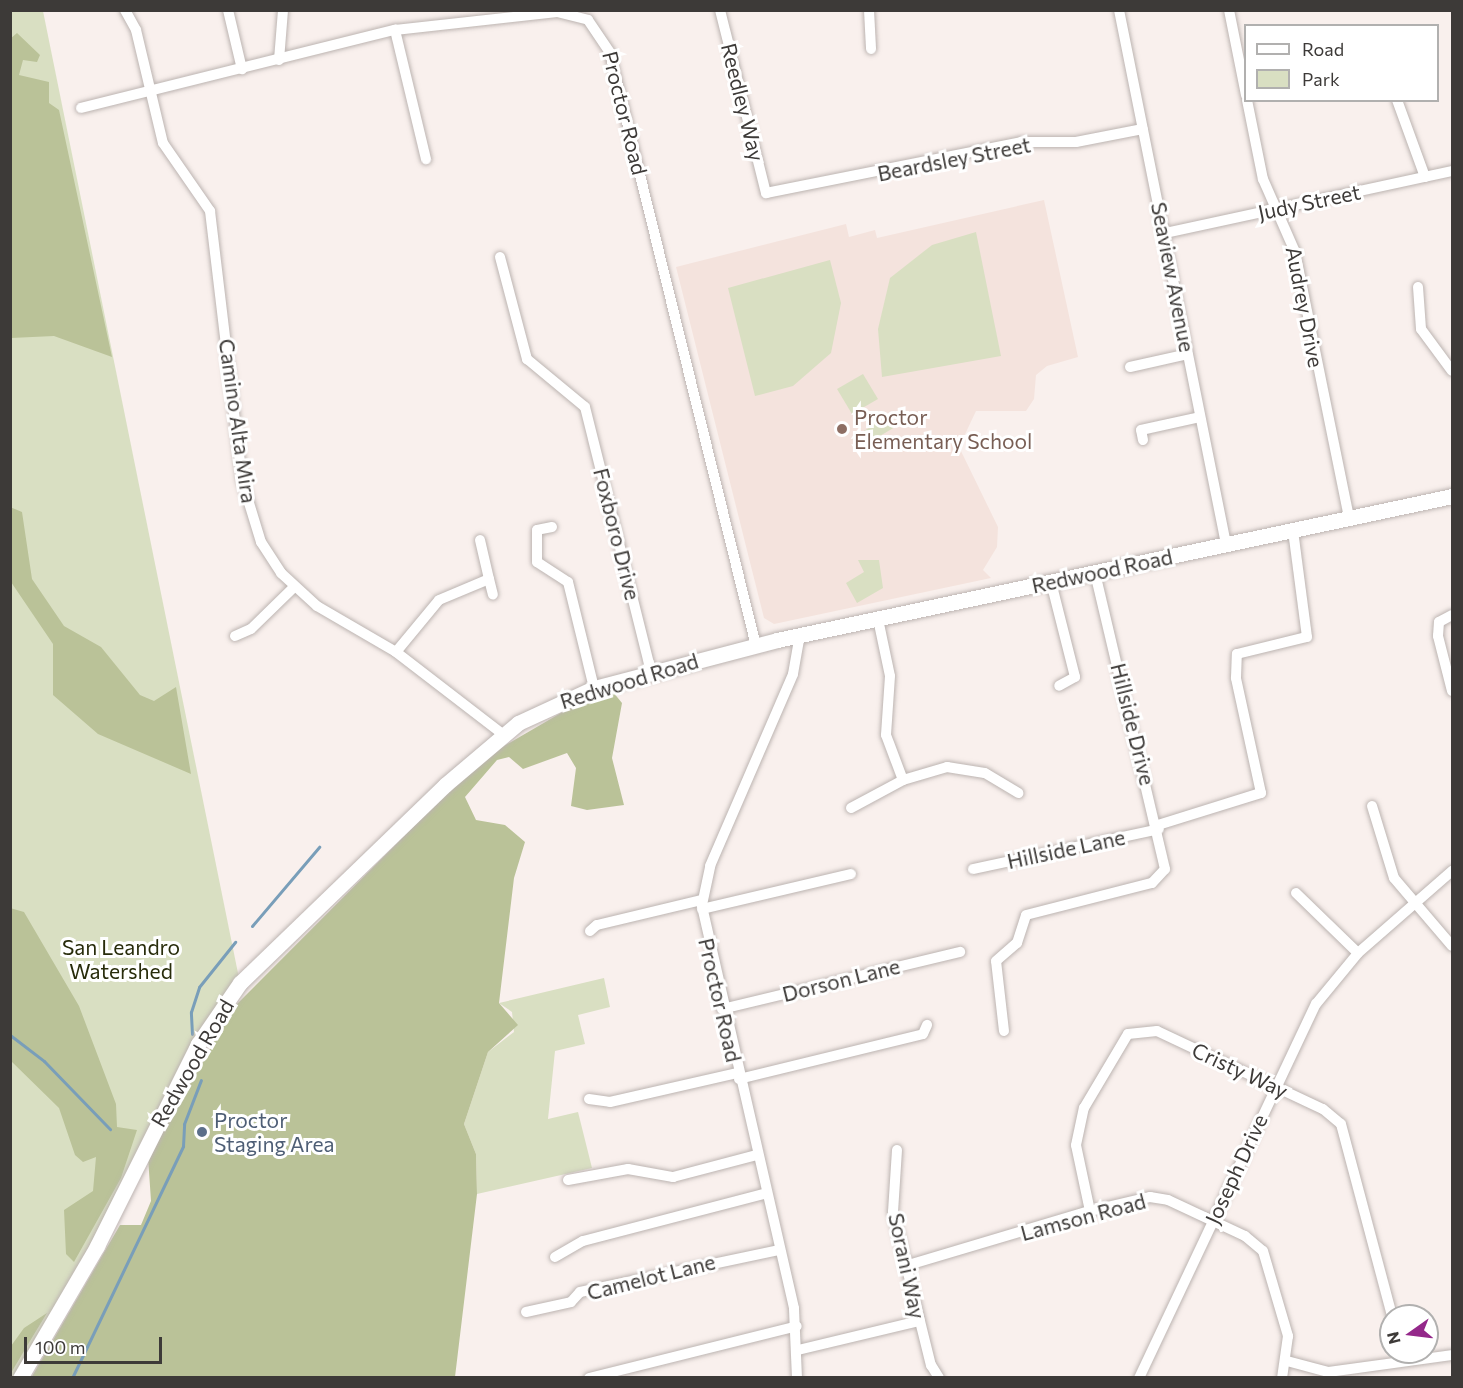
<!DOCTYPE html>
<style>
body{margin:0}
#map{position:relative;width:1463px;height:1388px;overflow:hidden;background:#f9f0ed;font-family:Commissioner,sans-serif}
div>[style]{position:absolute}
[style*='--x']{left:calc(var(--x)*1px);top:calc(var(--y)*1px);width:calc(var(--w)*1px);rotate:calc(var(--a)*1deg)}
.built>*{inset:0;background:#f4e3dd}
.green>*{inset:0;background:#d9dfc2}
.forest>*{inset:0;background:#bac298}
.stream>*{height:3px;margin:-1.5px;padding:0 1.5px;transform-origin:1.5px;border-radius:1.5px;background:#799eb9}
.roads{filter:drop-shadow(0 0 2px #bcb4b1) drop-shadow(0 0 2px #bcb4b1)}
.minor>*{height:10px;margin:-5px;padding:0 5px;transform-origin:5px;border-radius:5px;background:#fff}
.secondary>*{height:15px;margin:-7.5px;padding:0 7.5px;transform-origin:7.5px;border-radius:7.5px;background:#fff}
.dots>*{width:16px;height:16px;translate:-50% -50%;box-sizing:border-box;border:3px solid #fff;border-radius:50%}
span{translate:-50% -50%;white-space:nowrap;text-align:center;line-height:1.15;-webkit-text-stroke:6px #fff;paint-order:stroke}
.street-label{font-size:21px;color:#3d3a38}
.education-label{font-size:21px;color:#785e54}
.left{translate:0 -50%;text-align:left}
.park-label{font-size:21px;color:#282c0b}
.service-label{font-size:21px;color:#4e5e75}
.frame{position:absolute;inset:0;border:12px solid #3d3a38;pointer-events:none}
.legend{position:absolute;left:1244px;top:24px;width:195px;height:78px;box-sizing:border-box;background:#fff;border:2px solid #b1b0af;margin:0;padding:8px 10px;list-style:none;font-size:18px;color:#3d3a38}
.legend li{display:flex;align-items:center;gap:12px;height:30px}
.legend b{width:30px;border:2px solid #b1b0af}
.north{position:absolute;left:1379px;top:1304px;width:60px;height:60px;box-sizing:border-box;background:#fff;border:2px solid #b1b0af;border-radius:50%;rotate:256deg;font-size:16px;font-weight:700;line-height:24px;text-align:center;color:#3d3a38}
.north::after{content:'';display:block;margin:auto;width:21px;height:27px;background:#94288a;clip-path:polygon(50% 0,100% 100%,50% 72%,0 100%)}
.scale{position:absolute;left:24px;top:1337px;width:138px;height:27px;box-sizing:border-box;border:3px solid #3d3a38;border-top:0;padding-left:8px;font-size:18px;line-height:21px;white-space:nowrap;color:#3d3a38;-webkit-text-stroke:4px #fff;paint-order:stroke}
</style>
<div id="map">
<div class="built">
<div style="clip-path:polygon(1044px 200px,1078px 357px,1047px 366px,1036px 375px,1034px 399px,1026px 411px,976px 411px,959px 447px,998px 527px,997px 547px,983px 570px,991px 578px,774px 624px,764px 618px,676px 267px,846px 224px,849px 237px,875px 230px,877px 238px)"></div>
</div>
<div class="green">
<div style="clip-path:polygon(10px 11px,43px 11px,240px 983px,20px 1378px,10px 1377px)"></div>
<div style="clip-path:polygon(976px 232px,1001px 356px,882px 377px,878px 329px,890px 278px,932px 245px)"></div>
<div style="clip-path:polygon(830px 260px,841px 303px,831px 353px,793px 386px,755px 396px,728px 288px)"></div>
<div style="clip-path:polygon(863px 374px,878px 399px,852px 414px,837px 389px)"></div>
<div style="clip-path:polygon(889px 416px,895px 427px,858px 449px,852px 438px)"></div>
<div style="clip-path:polygon(858px 560px,879px 560px,883px 588px,857px 603px,846px 583px,864px 572px)"></div>
<div style="clip-path:polygon(604px 978px,610px 1007px,578px 1015px,585px 1044px,555px 1051px,548px 1119px,578px 1112px,592px 1168px,477px 1194px,476px 1154px,464px 1124px,488px 1052px,514px 1032px,512px 1012px,499px 1003px)"></div>
</div>
<div class="forest">
<div style="clip-path:polygon(17px 33px,40px 55px,37px 62px,23px 60px,19px 75px,49px 82px,49px 103px,59px 110px,112px 357px,54px 336px,11px 338px,10px 39px)"></div>
<div style="clip-path:polygon(10px 507px,22px 512px,32px 579px,64px 626px,101px 647px,140px 695px,154px 701px,176px 687px,191px 774px,98px 734px,53px 695px,53px 644px,11px 582px)"></div>
<div style="clip-path:polygon(613px 692px,622px 703px,612px 758px,624px 805px,587px 810px,571px 806px,576px 768px,567px 753px,523px 769px,509px 757px,497px 760px,465px 797px,476px 820px,505px 825px,525px 842px,514px 878px,499px 1003px,518px 1025px,488px 1052px,464px 1124px,476px 1154px,477px 1194px,455px 1377px,31px 1378px,120px 1225px,141px 1225px,151px 1201px,148px 1157px,234px 1007px,442px 798px,499px 749px,578px 703px)"></div>
<div style="clip-path:polygon(10px 908px,24px 912px,79px 1006px,116px 1104px,117px 1127px,137px 1130px,121px 1178px,74px 1262px,66px 1254px,64px 1210px,93px 1191px,96px 1157px,83px 1162px,75px 1155px,59px 1108px,11px 1061px)"></div>
<div style="clip-path:polygon(47px 1313px,30px 1341px,11px 1373px,11px 1346px,24px 1328px)"></div>
</div>
<div class="stream">
<div style="--x:252;--y:926;--w:104;--a:-49.7"></div>
<div style="--x:192;--y:1034;--w:22;--a:-93"></div>
<div style="--x:191;--y:1012;--w:26;--a:-72"></div>
<div style="--x:199;--y:987;--w:58;--a:-51.3"></div>
<div style="--x:10;--y:1035;--w:43;--a:37.4"></div>
<div style="--x:44;--y:1061;--w:95;--a:45.9"></div>
<div style="--x:72;--y:1378;--w:257;--a:-64.4"></div>
<div style="--x:183;--y:1146;--w:22;--a:-87"></div>
<div style="--x:184;--y:1124;--w:47;--a:-68.9"></div>
</div>
<div class="roads">
<div class="minor">
<div style="--x:125;--y:10;--w:23;--a:61"></div>
<div style="--x:136;--y:30;--w:116;--a:76.6"></div>
<div style="--x:163;--y:143;--w:83;--a:55.3"></div>
<div style="--x:210;--y:211;--w:271;--a:83.2"></div>
<div style="--x:242;--y:480;--w:65;--a:73"></div>
<div style="--x:261;--y:542;--w:37;--a:57"></div>
<div style="--x:281;--y:573;--w:49;--a:42.5"></div>
<div style="--x:317;--y:606;--w:91;--a:30.2"></div>
<div style="--x:396;--y:652;--w:133;--a:37.6"></div>
<div style="--x:228;--y:10;--w:61;--a:76.7"></div>
<div style="--x:720;--y:10;--w:189;--a:75.9"></div>
<div style="--x:766;--y:193;--w:260;--a:-11.3"></div>
<div style="--x:1021;--y:142;--w:55;--a:0"></div>
<div style="--x:1076;--y:142;--w:68;--a:-11"></div>
<div style="--x:869;--y:10;--w:39;--a:87"></div>
<div style="--x:1119;--y:10;--w:545;--a:78.67"></div>
<div style="--x:1229;--y:10;--w:87;--a:78.7"></div>
<div style="--x:395;--y:30;--w:133;--a:76.5"></div>
<div style="--x:279;--y:60;--w:50;--a:-85.4"></div>
<div style="--x:1247;--y:100;--w:81;--a:78.6"></div>
<div style="--x:1263;--y:179;--w:80;--a:66.3"></div>
<div style="--x:1295;--y:252;--w:271;--a:78.5"></div>
<div style="--x:1397;--y:100;--w:82;--a:70"></div>
<div style="--x:81;--y:108;--w:324;--a:-14"></div>
<div style="--x:395;--y:30;--w:163;--a:-6.3"></div>
<div style="--x:557;--y:12;--w:32;--a:14"></div>
<div style="--x:588;--y:20;--w:40;--a:56"></div>
<div style="--x:610;--y:53;--w:611;--a:76.17"></div>
<div style="--x:1165;--y:233;--w:294;--a:-12.2"></div>
<div style="--x:500;--y:257;--w:106;--a:75.2"></div>
<div style="--x:527;--y:359;--w:75;--a:39.6"></div>
<div style="--x:585;--y:407;--w:273;--a:76"></div>
<div style="--x:1418;--y:287;--w:42;--a:85.9"></div>
<div style="--x:1421;--y:329;--w:52;--a:53.6"></div>
<div style="--x:1130;--y:367;--w:59;--a:-12.6"></div>
<div style="--x:1143;--y:440;--w:10;--a:-101"></div>
<div style="--x:1141;--y:430;--w:60;--a:-12.4"></div>
<div style="--x:552;--y:527;--w:15;--a:169"></div>
<div style="--x:537;--y:530;--w:32;--a:90"></div>
<div style="--x:537;--y:562;--w:37;--a:33"></div>
<div style="--x:568;--y:582;--w:109;--a:76.2"></div>
<div style="--x:489;--y:579;--w:16;--a:76"></div>
<div style="--x:1051;--y:582;--w:98;--a:75.8"></div>
<div style="--x:1075;--y:677;--w:18;--a:151"></div>
<div style="--x:878;--y:619;--w:58;--a:78.1"></div>
<div style="--x:890;--y:676;--w:59;--a:93.9"></div>
<div style="--x:886;--y:735;--w:48;--a:69.3"></div>
<div style="--x:235;--y:636;--w:17;--a:-24"></div>
<div style="--x:251;--y:629;--w:60;--a:-44.3"></div>
<div style="--x:396;--y:652;--w:67;--a:-50.4"></div>
<div style="--x:439;--y:600;--w:54;--a:-22.8"></div>
<div style="--x:489;--y:579;--w:40;--a:-103"></div>
<div style="--x:1452;--y:691;--w:57;--a:-104.3"></div>
<div style="--x:1438;--y:636;--w:14;--a:-86"></div>
<div style="--x:1439;--y:622;--w:15;--a:-28"></div>
<div style="--x:1372;--y:806;--w:75;--a:73"></div>
<div style="--x:1394;--y:878;--w:89;--a:49.5"></div>
<div style="--x:851;--y:808;--w:59;--a:-28.3"></div>
<div style="--x:903;--y:780;--w:46;--a:-16.5"></div>
<div style="--x:947;--y:767;--w:38;--a:9"></div>
<div style="--x:985;--y:773;--w:39;--a:31"></div>
<div style="--x:1158;--y:825;--w:108;--a:-17.3"></div>
<div style="--x:1261;--y:793;--w:118;--a:-102.3"></div>
<div style="--x:1236;--y:678;--w:24;--a:-88"></div>
<div style="--x:1237;--y:654;--w:72;--a:-13.7"></div>
<div style="--x:1307;--y:637;--w:108;--a:-97.5"></div>
<div style="--x:973;--y:869;--w:190;--a:-12.1"></div>
<div style="--x:1296;--y:893;--w:86;--a:44.1"></div>
<div style="--x:702;--y:909;--w:153;--a:-13.2"></div>
<div style="--x:590;--y:931;--w:9;--a:-41"></div>
<div style="--x:597;--y:925;--w:108;--a:-13.4"></div>
<div style="--x:722;--y:1009;--w:245;--a:-13.5"></div>
<div style="--x:1004;--y:1031;--w:70;--a:-96.5"></div>
<div style="--x:996;--y:961;--w:28;--a:-41"></div>
<div style="--x:1017;--y:943;--w:29;--a:-72"></div>
<div style="--x:1026;--y:915;--w:130;--a:-14.3"></div>
<div style="--x:1152;--y:883;--w:19;--a:-47"></div>
<div style="--x:1165;--y:869;--w:305;--a:-103.3"></div>
<div style="--x:739;--y:1079;--w:189;--a:-13.7"></div>
<div style="--x:923;--y:1034;--w:10;--a:-66"></div>
<div style="--x:589;--y:1099;--w:21;--a:8"></div>
<div style="--x:610;--y:1102;--w:131;--a:-12.8"></div>
<div style="--x:897;--y:1150;--w:62;--a:93.7"></div>
<div style="--x:893;--y:1212;--w:158;--a:76.1"></div>
<div style="--x:931;--y:1365;--w:15;--a:58"></div>
<div style="--x:568;--y:1180;--w:61;--a:-10.4"></div>
<div style="--x:628;--y:1169;--w:46;--a:10.1"></div>
<div style="--x:673;--y:1177;--w:87;--a:-14.7"></div>
<div style="--x:1090;--y:1211;--w:67;--a:-102"></div>
<div style="--x:1076;--y:1145;--w:38;--a:-78"></div>
<div style="--x:1084;--y:1108;--w:86;--a:-59.3"></div>
<div style="--x:1128;--y:1034;--w:29;--a:-6"></div>
<div style="--x:1157;--y:1031;--w:183;--a:25.2"></div>
<div style="--x:1323;--y:1109;--w:23;--a:40"></div>
<div style="--x:1341;--y:1124;--w:199;--a:75.1"></div>
<div style="--x:555;--y:1257;--w:32;--a:-30"></div>
<div style="--x:583;--y:1241;--w:190;--a:-14.6"></div>
<div style="--x:905;--y:1266;--w:193;--a:-16.6"></div>
<div style="--x:1090;--y:1211;--w:62;--a:-13.1"></div>
<div style="--x:1150;--y:1197;--w:18;--a:9"></div>
<div style="--x:1168;--y:1200;--w:85;--a:25.1"></div>
<div style="--x:1245;--y:1236;--w:23;--a:40"></div>
<div style="--x:1263;--y:1251;--w:89;--a:73.6"></div>
<div style="--x:1288;--y:1336;--w:42;--a:98.1"></div>
<div style="--x:526;--y:1312;--w:46;--a:-12.5"></div>
<div style="--x:571;--y:1302;--w:13;--a:-48"></div>
<div style="--x:580;--y:1292;--w:204;--a:-11.9"></div>
<div style="--x:798;--y:1350;--w:124;--a:-13.5"></div>
<div style="--x:1287;--y:1361;--w:42;--a:15"></div>
<div style="--x:1328;--y:1372;--w:125;--a:-7.8"></div>
<div style="--x:589;--y:1378;--w:214;--a:-14"></div>
<div style="--x:797;--y:1378;--w:70;--a:-92.5"></div>
<div style="--x:794;--y:1308;--w:413;--a:-102.9"></div>
<div style="--x:702;--y:905;--w:40;--a:-78"></div>
<div style="--x:710;--y:866;--w:209;--a:-66.6"></div>
<div style="--x:793;--y:674;--w:40;--a:-80"></div>
<div style="--x:1139;--y:1378;--w:414;--a:-64.7"></div>
<div style="--x:1316;--y:1004;--w:66;--a:-50.5"></div>
<div style="--x:1358;--y:953;--w:125;--a:-41.1"></div>
</div>
<div class="secondary">
<div style="--x:20;--y:1378;--w:153;--a:-59.7"></div>
<div style="--x:97;--y:1246;--w:226;--a:-63.4"></div>
<div style="--x:198;--y:1044;--w:74;--a:-55.5"></div>
<div style="--x:240;--y:983;--w:285;--a:-44"></div>
<div style="--x:445;--y:785;--w:96;--a:-40.3"></div>
<div style="--x:518;--y:723;--w:84;--a:-24.7"></div>
<div style="--x:594;--y:688;--w:189;--a:-14.7"></div>
<div style="--x:777;--y:640;--w:690;--a:-12.04"></div>
</div>
</div>
<div class="dots">
<div style="left:842px;top:429px;background:#8d6e63"></div>
<div style="left:202px;top:1132px;background:#5c6f8a"></div>
</div>
<div class="street-label">
<span style="left:743px;top:102px;rotate:76deg">Reedley Way</span>
<span style="left:625px;top:113px;rotate:76deg">Proctor Road</span>
<span style="left:954px;top:159px;rotate:-11deg">Beardsley Street</span>
<span style="left:1309px;top:202px;rotate:-12deg">Judy Street</span>
<span style="left:1173px;top:277px;rotate:79deg">Seaview Avenue</span>
<span style="left:1305px;top:307px;rotate:79deg">Audrey Drive</span>
<span style="left:238px;top:421px;rotate:82deg">Camino Alta Mira</span>
<span style="left:617px;top:534px;rotate:76deg">Foxboro Drive</span>
<span style="left:1102px;top:571px;rotate:-12deg">Redwood Road</span>
<span style="left:629px;top:681px;rotate:-17deg">Redwood Road</span>
<span style="left:1133px;top:724px;rotate:76deg">Hillside Drive</span>
<span style="left:1066px;top:849px;rotate:-12deg">Hillside Lane</span>
<span style="left:841px;top:980px;rotate:-14deg">Dorson Lane</span>
<span style="left:720px;top:1000px;rotate:77deg">Proctor Road</span>
<span style="left:192px;top:1063px;rotate:-60deg">Redwood Road</span>
<span style="left:1240px;top:1070px;rotate:25deg">Cristy Way</span>
<span style="left:1236px;top:1169px;rotate:-65deg">Joseph Drive</span>
<span style="left:1083px;top:1217px;rotate:-15deg">Lamson Road</span>
<span style="left:907px;top:1266px;rotate:78deg">Sorani Way</span>
<span style="left:651px;top:1277px;rotate:-14deg">Camelot Lane</span>
</div>
<div class="education-label">
<span class="left" style="left:854px;top:429px">Proctor<br>Elementary School</span>
</div>
<div class="park-label">
<span style="left:121px;top:959px">San Leandro<br>Watershed</span>
</div>
<div class="service-label">
<span class="left" style="left:214px;top:1132px">Proctor<br>Staging Area</span>
</div>
<div class="frame"></div>
<ul class="legend">
<li><b style="height:8px;background:#fff"></b>Road</li>
<li><b style="height:16px;background:#d9dfc2"></b>Park</li>
</ul>
<div class="north">N</div>
<div class="scale">100 m</div>
</div>
